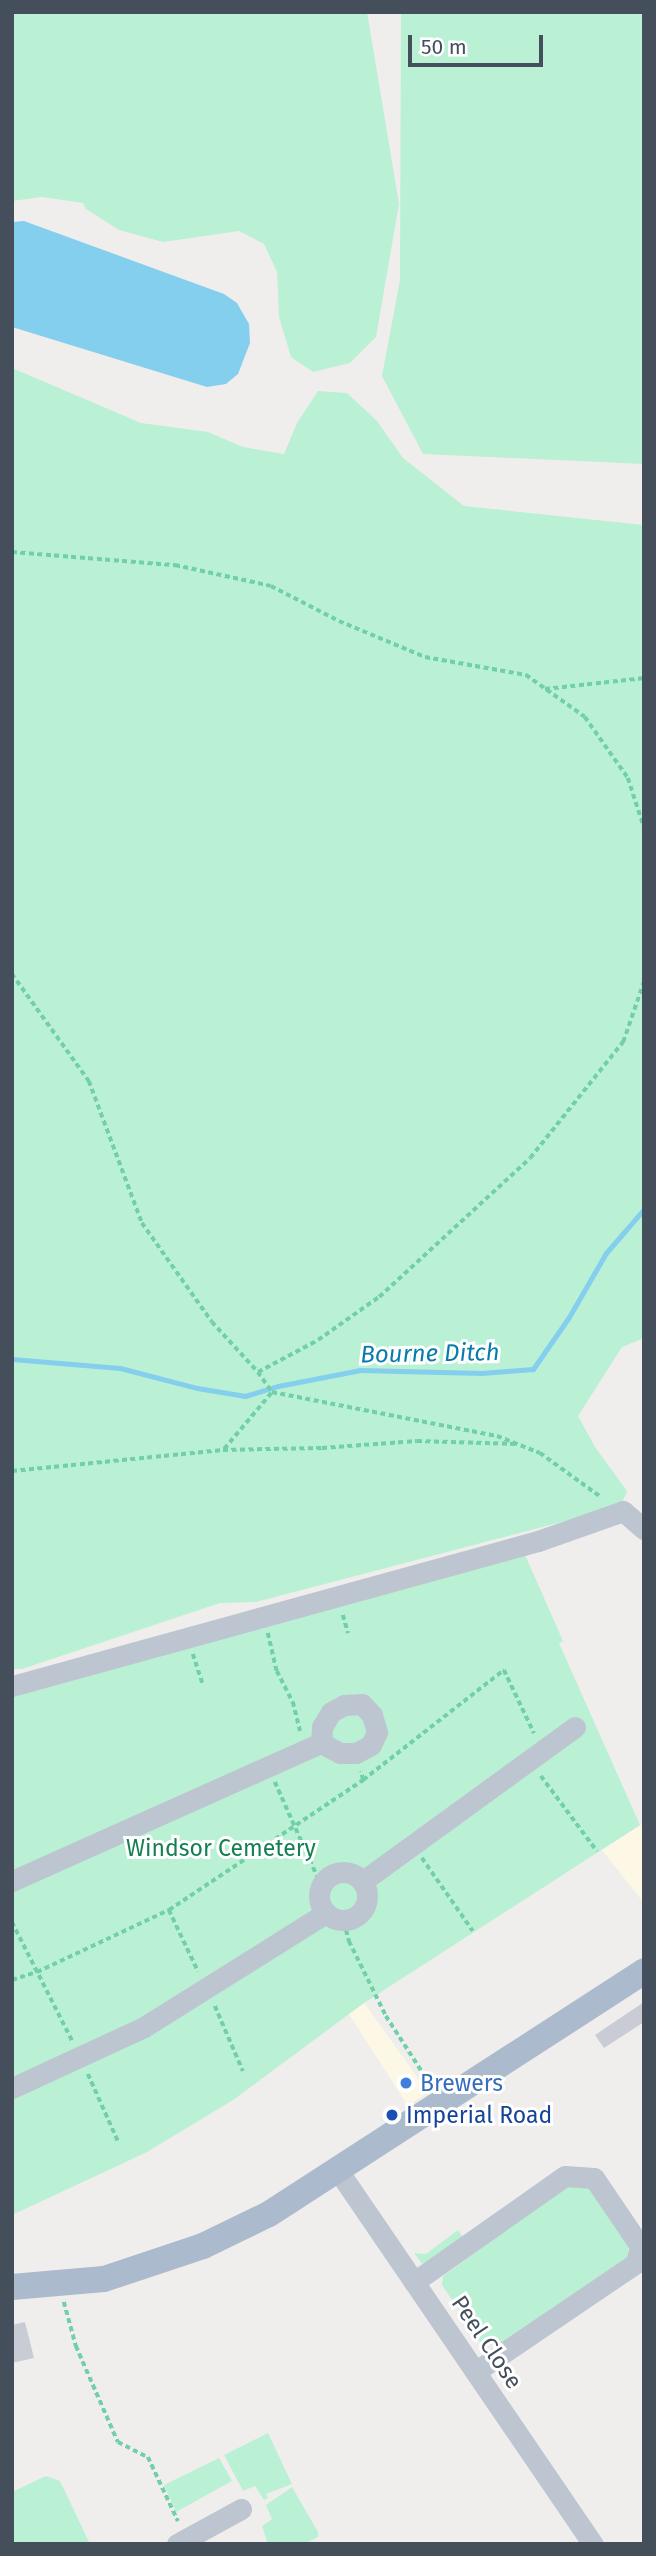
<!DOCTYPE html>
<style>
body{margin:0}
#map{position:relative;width:656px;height:2556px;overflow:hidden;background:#f0eeed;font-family:"Fira Sans",sans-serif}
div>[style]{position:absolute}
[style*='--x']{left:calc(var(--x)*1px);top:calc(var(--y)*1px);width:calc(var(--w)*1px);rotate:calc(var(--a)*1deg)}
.commercial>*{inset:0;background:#fcf8e5}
.green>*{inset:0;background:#baf0d4}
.water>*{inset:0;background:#85cfee}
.stream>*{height:5px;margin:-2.5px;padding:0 2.5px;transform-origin:2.5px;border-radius:2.5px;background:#85cfee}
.building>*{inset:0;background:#c9ccd4}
.path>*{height:3.5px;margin-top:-1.75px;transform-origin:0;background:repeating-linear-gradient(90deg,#71cfa9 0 5px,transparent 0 8.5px)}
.minor>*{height:21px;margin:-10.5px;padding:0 10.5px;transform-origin:10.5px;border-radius:10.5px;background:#bdc6d0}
.minor>.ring{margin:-10.5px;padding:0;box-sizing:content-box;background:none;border:21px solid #bdc6d0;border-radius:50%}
.major>*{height:26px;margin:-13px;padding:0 13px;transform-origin:13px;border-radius:13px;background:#acbace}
.dots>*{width:19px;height:19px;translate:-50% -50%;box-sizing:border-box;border:4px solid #fff;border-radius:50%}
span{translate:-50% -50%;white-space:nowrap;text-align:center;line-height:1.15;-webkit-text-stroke:6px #fff;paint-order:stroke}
.park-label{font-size:23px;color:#147f53}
.shop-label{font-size:23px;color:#366cbe}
.left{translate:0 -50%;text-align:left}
.transit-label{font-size:23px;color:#164399}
.street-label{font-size:23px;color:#454f5c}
.water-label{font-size:24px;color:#087bac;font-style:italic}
.frame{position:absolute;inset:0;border:14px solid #454f5c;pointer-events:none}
.scale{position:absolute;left:408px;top:35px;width:135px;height:32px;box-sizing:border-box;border:4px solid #454f5c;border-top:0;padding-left:9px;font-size:21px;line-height:24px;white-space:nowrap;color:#454f5c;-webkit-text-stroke:5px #fff;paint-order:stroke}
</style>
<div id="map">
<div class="commercial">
<div style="clip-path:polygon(644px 1823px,644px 1903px,602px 1850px)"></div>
<div style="clip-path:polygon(364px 2003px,428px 2092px,408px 2106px,349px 2014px)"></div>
</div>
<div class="green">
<div style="clip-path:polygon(12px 12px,367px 12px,399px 204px,376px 337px,350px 363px,313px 372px,291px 357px,279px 317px,277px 272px,264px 244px,239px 231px,163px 242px,119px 230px,86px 209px,83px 203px,42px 197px,12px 201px)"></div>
<div style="clip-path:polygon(401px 12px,644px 12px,644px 464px,423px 454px,382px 376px,400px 280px)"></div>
<div style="clip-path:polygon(12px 368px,141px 423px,208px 432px,243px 447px,284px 454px,297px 423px,318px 391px,347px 393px,377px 421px,403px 458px,464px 506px,644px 525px,644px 1338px,622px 1347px,578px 1416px,595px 1447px,627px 1491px,622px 1503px,619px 1507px,256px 1602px,220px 1603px,22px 1669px,12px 1669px)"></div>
<div style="clip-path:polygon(522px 1548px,563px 1641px,559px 1643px,563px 1652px,640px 1825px,364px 2003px,233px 2100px,147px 2152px,12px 2215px,12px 1689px)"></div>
<div style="clip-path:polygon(584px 2181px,629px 2241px,628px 2257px,500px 2343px,483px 2346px,442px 2285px,443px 2276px,570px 2184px)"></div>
<div style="clip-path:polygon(458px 2230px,465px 2240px,422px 2264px,414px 2253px,426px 2254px)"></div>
<div style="clip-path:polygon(268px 2433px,292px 2484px,266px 2494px,268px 2498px,264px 2500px,255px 2486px,243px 2491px,224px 2455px)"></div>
<div style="clip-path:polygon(219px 2458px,232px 2481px,176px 2512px,164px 2485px)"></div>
<div style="clip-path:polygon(46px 2476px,60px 2481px,90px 2544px,12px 2544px,12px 2492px)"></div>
<div style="clip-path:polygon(292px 2487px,318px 2532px,318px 2537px,304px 2544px,268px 2544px,262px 2526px,272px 2519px,266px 2505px)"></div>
</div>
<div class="water">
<div style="clip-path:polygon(24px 221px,224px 294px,237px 303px,249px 324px,250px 343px,238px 374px,226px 384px,207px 387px,12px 327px,12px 222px)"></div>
</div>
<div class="stream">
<div style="--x:12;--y:1359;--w:108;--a:4.8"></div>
<div style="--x:120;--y:1368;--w:80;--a:14.6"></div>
<div style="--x:197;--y:1388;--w:49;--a:9.5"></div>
<div style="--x:245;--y:1396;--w:34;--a:-17"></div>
<div style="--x:278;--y:1386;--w:84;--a:-11"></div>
<div style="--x:360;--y:1370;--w:122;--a:1.4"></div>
<div style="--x:482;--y:1373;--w:51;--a:-4.5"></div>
<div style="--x:533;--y:1369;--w:63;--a:-55.3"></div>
<div style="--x:569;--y:1317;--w:74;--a:-60"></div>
<div style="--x:606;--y:1253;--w:58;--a:-49.2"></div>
</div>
<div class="building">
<div style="clip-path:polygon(644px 2002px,644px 2022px,604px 2048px,595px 2035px)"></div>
<div style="clip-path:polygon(25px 2322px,34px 2358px,12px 2363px,12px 2325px)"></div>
</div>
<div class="path">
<div style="--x:12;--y:552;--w:164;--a:4.6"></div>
<div style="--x:175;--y:565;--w:98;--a:12.3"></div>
<div style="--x:271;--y:586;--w:76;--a:27.2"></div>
<div style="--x:339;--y:621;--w:93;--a:22.7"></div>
<div style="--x:425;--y:657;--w:103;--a:10.1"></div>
<div style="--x:526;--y:675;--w:72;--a:35.4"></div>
<div style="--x:585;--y:717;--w:75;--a:54.8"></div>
<div style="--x:628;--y:778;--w:52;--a:71.9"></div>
<div style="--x:545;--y:689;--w:100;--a:-6.3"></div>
<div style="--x:12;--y:974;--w:132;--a:54.3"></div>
<div style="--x:89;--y:1081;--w:152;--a:69.5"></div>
<div style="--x:142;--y:1223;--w:121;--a:54.7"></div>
<div style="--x:212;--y:1322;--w:68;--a:47.4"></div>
<div style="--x:258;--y:1372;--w:68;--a:-28.1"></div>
<div style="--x:318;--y:1340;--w:75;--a:-35.2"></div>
<div style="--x:379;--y:1297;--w:205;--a:-42.6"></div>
<div style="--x:530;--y:1158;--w:149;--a:-51.3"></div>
<div style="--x:623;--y:1042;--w:65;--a:-71"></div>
<div style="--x:258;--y:1372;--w:24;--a:55"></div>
<div style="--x:272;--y:1392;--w:229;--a:11.1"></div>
<div style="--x:497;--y:1436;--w:46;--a:21.6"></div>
<div style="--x:540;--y:1453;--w:75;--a:35.8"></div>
<div style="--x:224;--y:1449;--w:75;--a:-49.9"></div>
<div style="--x:12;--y:1471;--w:212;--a:-5.7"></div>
<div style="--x:223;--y:1450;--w:99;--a:-1.2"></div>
<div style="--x:322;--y:1448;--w:95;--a:-4.2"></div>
<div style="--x:417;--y:1441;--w:100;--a:1.7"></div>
<div style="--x:343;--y:1615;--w:19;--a:74"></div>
<div style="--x:268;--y:1633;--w:39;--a:77"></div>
<div style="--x:277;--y:1671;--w:35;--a:63"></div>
<div style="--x:293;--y:1702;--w:30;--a:76"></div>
<div style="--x:193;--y:1654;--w:33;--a:72"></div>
<div style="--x:541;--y:1776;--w:94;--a:53.3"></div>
<div style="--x:363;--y:1780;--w:179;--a:-38"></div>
<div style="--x:504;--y:1670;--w:70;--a:64.5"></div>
<div style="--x:275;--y:1782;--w:113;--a:65.9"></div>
<div style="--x:422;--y:1858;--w:89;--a:55.1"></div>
<div style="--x:169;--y:1910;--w:234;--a:-33.8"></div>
<div style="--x:363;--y:1780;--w:9;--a:-108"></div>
<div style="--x:12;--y:1922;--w:135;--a:63.1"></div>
<div style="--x:344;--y:1922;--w:20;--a:75"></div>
<div style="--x:349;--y:1941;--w:84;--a:63.7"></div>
<div style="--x:386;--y:2016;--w:81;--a:57.1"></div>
<div style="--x:12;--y:1980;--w:26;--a:-18"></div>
<div style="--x:37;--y:1972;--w:146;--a:-25.2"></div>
<div style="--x:169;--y:1910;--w:68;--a:64.6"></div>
<div style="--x:215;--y:2006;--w:71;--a:66.7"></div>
<div style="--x:88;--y:2074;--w:73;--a:65.9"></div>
<div style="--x:64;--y:2302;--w:46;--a:74.7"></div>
<div style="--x:76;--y:2346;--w:105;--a:66.4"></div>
<div style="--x:118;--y:2442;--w:34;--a:27"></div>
<div style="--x:148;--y:2457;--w:71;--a:64.9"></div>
</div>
<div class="minor">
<div style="--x:12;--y:1686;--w:546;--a:-15.41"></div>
<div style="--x:538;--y:1541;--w:90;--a:-19.4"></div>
<div style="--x:623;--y:1511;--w:28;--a:41"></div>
<div style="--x:362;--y:1704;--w:15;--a:48"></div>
<div style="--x:372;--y:1715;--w:18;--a:74"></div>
<div style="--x:377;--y:1732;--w:14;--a:115"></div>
<div style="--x:371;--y:1745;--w:17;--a:152"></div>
<div style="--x:356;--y:1753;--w:16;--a:180"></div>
<div style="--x:340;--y:1753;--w:21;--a:-152"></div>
<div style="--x:321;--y:1743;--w:16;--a:-86"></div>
<div style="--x:322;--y:1727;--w:17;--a:-59"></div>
<div style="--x:331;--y:1712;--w:15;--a:-28"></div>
<div style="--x:344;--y:1705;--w:18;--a:-3"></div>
<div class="ring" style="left:319px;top:1872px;width:27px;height:27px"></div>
<div style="--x:12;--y:1881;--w:338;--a:-24.1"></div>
<div style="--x:363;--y:1881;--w:262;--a:-36"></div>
<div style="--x:12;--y:2088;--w:145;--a:-24.8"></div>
<div style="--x:144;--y:2027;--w:215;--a:-32.1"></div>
<div style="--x:337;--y:2169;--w:454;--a:55.7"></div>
<div style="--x:414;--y:2282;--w:184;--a:-35.1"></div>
<div style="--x:565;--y:2176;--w:29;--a:4"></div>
<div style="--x:594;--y:2178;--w:82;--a:55.9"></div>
<div style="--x:640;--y:2246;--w:17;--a:103"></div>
<div style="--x:636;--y:2263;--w:194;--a:145.9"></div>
<div style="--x:177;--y:2544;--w:73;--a:-28.7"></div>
</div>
<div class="major">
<div style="--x:12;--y:2287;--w:92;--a:-5"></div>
<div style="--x:104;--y:2279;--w:104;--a:-18.4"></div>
<div style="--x:203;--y:2246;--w:73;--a:-25.9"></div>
<div style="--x:269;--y:2214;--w:447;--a:-32.9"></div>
</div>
<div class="dots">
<div style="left:406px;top:2083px;background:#3f7fe0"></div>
<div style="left:392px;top:2115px;background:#1a4fb4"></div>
</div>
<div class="park-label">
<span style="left:221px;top:1848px">Windsor Cemetery</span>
</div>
<div class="shop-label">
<span class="left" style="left:420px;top:2083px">Brewers</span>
</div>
<div class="transit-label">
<span class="left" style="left:406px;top:2115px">Imperial Road</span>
</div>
<div class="street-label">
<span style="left:487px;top:2342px;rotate:56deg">Peel Close</span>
</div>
<div class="water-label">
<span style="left:430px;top:1354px;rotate:-1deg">Bourne Ditch</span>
</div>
<div class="frame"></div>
<div class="scale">50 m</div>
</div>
